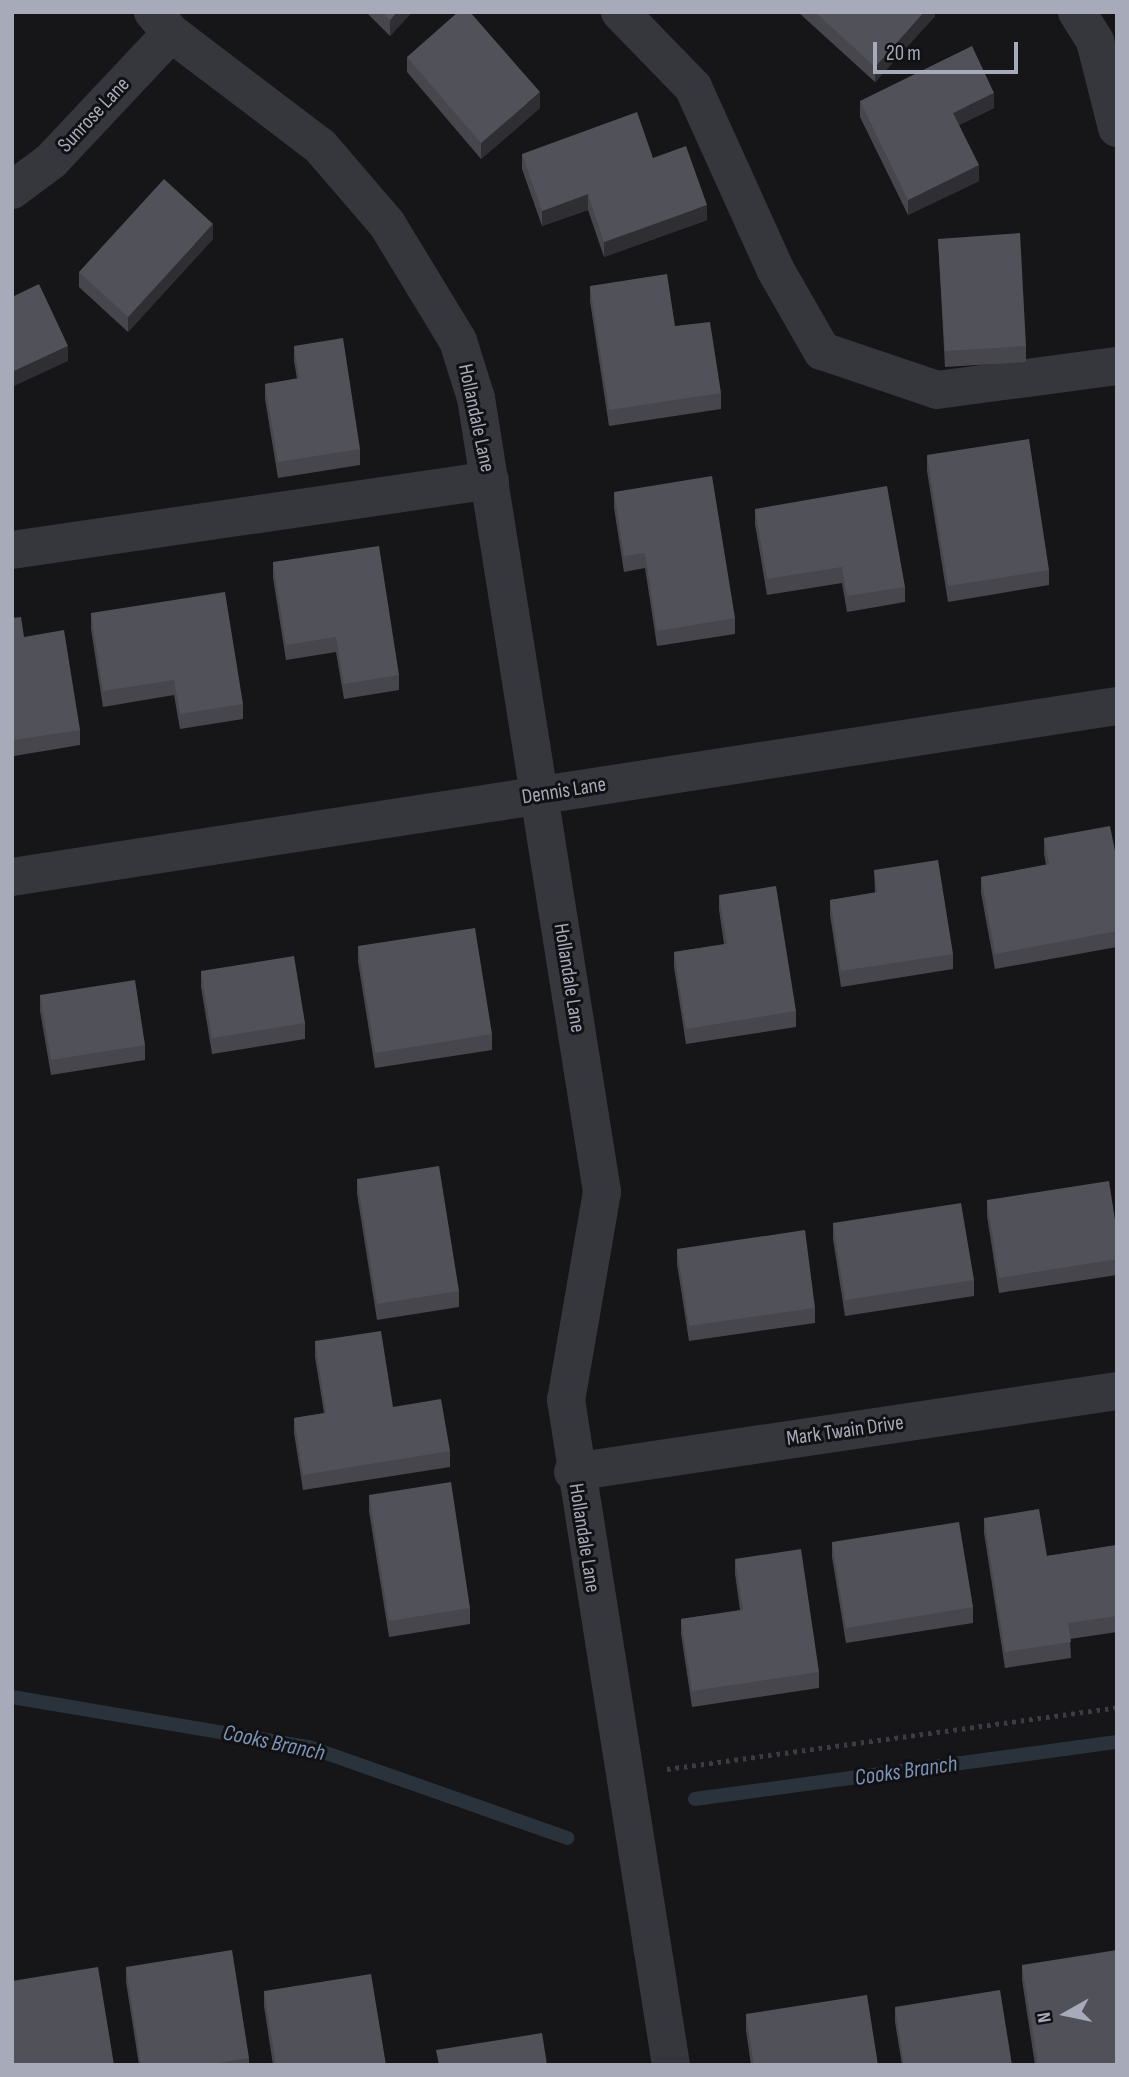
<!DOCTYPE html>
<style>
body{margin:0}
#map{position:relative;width:1129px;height:2077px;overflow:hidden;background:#161518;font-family:"Sofia Sans Condensed",sans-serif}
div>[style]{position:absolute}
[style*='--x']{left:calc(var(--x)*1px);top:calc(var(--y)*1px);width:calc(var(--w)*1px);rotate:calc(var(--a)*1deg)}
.stream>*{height:14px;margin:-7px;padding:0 7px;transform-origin:7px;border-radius:7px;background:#2a323c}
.path>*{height:4.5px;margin-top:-2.25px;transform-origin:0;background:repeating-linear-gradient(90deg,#3c3d44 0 3.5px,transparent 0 8.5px)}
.minor>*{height:38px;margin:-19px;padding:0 19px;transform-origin:19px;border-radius:19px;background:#36363d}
.wall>*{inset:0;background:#47464d}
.shaded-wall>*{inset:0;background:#2f2e33}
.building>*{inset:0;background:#515159}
span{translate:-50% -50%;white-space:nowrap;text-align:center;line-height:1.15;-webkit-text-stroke:6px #111013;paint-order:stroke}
.street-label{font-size:21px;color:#a6aab9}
.water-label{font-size:23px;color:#7b93b6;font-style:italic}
.frame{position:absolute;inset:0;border:14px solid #a6aab9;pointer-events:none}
.north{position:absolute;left:1031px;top:1979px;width:70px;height:70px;-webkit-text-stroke:5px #111013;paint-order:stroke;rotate:261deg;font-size:19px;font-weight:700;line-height:28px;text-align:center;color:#a6aab9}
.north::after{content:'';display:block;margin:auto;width:24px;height:32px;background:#a6aab9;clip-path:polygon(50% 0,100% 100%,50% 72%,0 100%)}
.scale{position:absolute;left:873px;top:42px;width:145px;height:32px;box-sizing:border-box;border:4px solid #a6aab9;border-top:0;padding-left:9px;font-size:21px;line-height:24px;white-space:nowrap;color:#a6aab9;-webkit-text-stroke:5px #111013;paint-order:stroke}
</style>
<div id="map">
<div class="stream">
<div style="--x:12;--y:1697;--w:301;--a:9.6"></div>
<div style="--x:309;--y:1747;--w:274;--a:19.4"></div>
<div style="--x:695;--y:1799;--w:426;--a:-7.7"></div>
</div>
<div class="path">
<div style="--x:667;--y:1769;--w:454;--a:-7.8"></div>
</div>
<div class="minor">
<div style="--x:153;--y:12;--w:28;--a:49"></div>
<div style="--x:171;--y:33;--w:187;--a:37.2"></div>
<div style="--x:320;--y:146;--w:103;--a:49.3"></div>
<div style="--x:387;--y:224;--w:137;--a:58.7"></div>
<div style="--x:458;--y:341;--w:60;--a:72.5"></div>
<div style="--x:476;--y:398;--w:804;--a:80.98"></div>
<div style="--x:602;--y:1192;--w:211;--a:99.8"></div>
<div style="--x:566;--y:1400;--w:673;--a:81.03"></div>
<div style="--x:620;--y:12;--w:105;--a:45.8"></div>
<div style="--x:693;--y:87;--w:200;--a:65.7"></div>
<div style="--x:775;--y:269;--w:95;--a:60.2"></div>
<div style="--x:822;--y:351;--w:121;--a:18.7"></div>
<div style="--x:937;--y:390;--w:182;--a:-7.6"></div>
<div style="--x:1077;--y:12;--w:34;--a:58"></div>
<div style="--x:1095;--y:41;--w:90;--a:75.8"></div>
<div style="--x:12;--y:190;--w:49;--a:-36.6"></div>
<div style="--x:51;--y:161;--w:175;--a:-46.8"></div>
<div style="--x:12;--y:550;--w:483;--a:-8.3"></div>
<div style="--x:12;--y:877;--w:1118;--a:-8.8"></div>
<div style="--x:573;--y:1472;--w:550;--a:-8.47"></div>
</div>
<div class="wall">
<div style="clip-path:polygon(366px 12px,412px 12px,390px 36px)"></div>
<div style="clip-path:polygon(798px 12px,935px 12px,935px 16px,875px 82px)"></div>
<div style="clip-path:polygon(407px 57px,540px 108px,481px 159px,407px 72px)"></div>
<div style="clip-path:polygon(860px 101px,994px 108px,959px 125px,979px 181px,908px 215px,860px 117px)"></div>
<div style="clip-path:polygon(522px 154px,653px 158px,707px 220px,604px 257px,588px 210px,542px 226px,522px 169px)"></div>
<div style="clip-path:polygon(213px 239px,128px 332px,79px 287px,79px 272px)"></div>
<div style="clip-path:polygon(938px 239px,1026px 346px,1026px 362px,945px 367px)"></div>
<div style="clip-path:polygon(590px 286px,721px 393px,721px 409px,609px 426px,590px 301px)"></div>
<div style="clip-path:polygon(294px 346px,360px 449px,360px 465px,278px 478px,265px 399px,265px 384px,297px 379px,294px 361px)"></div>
<div style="clip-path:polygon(927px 455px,1049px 570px,1049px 585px,948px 602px,927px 471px)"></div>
<div style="clip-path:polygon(614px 492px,735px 618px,735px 634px,657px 646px,645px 568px,624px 572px,614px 508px)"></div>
<div style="clip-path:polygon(755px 509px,905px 587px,905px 602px,847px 612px,842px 583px,767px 595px,755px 524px)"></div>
<div style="clip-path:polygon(273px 562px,399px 675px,399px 690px,344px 699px,336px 652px,286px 660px,273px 578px)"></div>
<div style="clip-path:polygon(91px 613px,243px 704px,243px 719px,180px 729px,174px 695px,103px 707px,91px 629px)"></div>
<div style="clip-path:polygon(12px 618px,80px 730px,80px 745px,14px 756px,12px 746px)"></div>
<div style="clip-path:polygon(1044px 838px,1117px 861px,1117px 947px,995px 969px,981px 893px,981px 877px,1046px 865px,1044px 854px)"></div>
<div style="clip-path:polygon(874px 870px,953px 954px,953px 969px,841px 987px,830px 915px,830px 900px,875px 893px)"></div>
<div style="clip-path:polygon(719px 895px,796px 1011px,796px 1027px,686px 1044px,674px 967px,674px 952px,724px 944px,719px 910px)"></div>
<div style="clip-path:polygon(358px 946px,492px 1034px,492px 1050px,375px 1068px,358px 962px)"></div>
<div style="clip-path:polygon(201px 971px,305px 1023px,305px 1039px,212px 1054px,201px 987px)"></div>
<div style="clip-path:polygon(40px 995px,145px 1045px,145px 1060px,51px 1075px,40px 1011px)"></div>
<div style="clip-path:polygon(357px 1179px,459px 1291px,459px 1307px,377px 1320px,357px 1194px)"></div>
<div style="clip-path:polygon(987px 1200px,1117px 1233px,1117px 1275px,999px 1293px,987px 1216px)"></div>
<div style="clip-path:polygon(833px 1223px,974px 1280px,974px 1296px,845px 1316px,833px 1239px)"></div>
<div style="clip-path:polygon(677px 1249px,815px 1308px,815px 1323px,689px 1341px,677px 1264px)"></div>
<div style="clip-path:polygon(315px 1341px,393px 1407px,450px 1451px,450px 1467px,303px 1490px,294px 1433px,294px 1418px,324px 1413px,315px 1357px)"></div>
<div style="clip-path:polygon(369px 1495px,470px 1608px,470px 1624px,389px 1637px,369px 1511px)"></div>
<div style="clip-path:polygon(984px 1518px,1047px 1556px,1117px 1545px,1117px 1632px,1070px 1639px,1071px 1658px,1005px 1668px,984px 1533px)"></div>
<div style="clip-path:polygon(832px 1542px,973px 1607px,973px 1623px,846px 1643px,832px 1557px)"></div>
<div style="clip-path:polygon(735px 1559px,819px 1672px,819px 1688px,692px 1707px,681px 1634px,681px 1619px,740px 1610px,735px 1574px)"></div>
<div style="clip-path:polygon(1022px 1965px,1117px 2065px,1035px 2065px,1022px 1980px)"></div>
<div style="clip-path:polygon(126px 1967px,249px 2058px,249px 2065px,139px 2065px,126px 1982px)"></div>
<div style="clip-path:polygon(264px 1991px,386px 2065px,273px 2065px,264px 2006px)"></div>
<div style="clip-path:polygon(895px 2007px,1012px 2065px,902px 2065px,895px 2022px)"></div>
<div style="clip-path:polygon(746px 2014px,878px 2065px,751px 2065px,746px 2030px)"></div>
</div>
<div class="shaded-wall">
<div style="clip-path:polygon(397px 12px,412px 12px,390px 36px,390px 20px)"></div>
<div style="clip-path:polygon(924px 12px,935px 12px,935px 16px,875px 82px,875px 67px)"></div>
<div style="clip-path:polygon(540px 92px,540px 108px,481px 159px,481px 143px)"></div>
<div style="clip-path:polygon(994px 93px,994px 108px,953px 128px,953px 113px)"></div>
<div style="clip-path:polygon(979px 165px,979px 181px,908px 215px,908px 200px)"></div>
<div style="clip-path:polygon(588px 194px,588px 210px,542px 226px,542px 211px)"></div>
<div style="clip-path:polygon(707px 205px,707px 220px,604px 257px,604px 242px)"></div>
<div style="clip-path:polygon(213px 224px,213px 239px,128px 332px,128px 317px)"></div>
<div style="clip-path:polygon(68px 346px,68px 361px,12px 387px,12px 372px)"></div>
</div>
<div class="building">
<div style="clip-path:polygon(382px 12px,397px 12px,390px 20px)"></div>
<div style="clip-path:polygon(458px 12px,470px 12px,540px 92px,481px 143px,407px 57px)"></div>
<div style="clip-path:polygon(815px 12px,924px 12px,875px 67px)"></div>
<div style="clip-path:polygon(972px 46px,994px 93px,953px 113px,979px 165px,908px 200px,860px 101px)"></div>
<div style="clip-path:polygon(637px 112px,653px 158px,686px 146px,707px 205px,604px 242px,588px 194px,542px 211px,522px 154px)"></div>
<div style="clip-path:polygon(164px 179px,213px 224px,128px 317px,79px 272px)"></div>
<div style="clip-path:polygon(1020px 233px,1026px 346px,945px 351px,938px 239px)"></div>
<div style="clip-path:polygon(667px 274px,675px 326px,710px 322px,721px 393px,609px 410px,590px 286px)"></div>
<div style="clip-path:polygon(39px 284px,68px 346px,12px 372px,12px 297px)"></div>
<div style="clip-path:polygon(343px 338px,360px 449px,278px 462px,265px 384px,299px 378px,294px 346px)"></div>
<div style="clip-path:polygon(1029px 439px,1049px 570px,948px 586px,927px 455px)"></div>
<div style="clip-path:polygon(712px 476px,735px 618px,657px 631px,645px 553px,624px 556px,614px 492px)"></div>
<div style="clip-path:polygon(887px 486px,905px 587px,847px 596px,842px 567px,767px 579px,755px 509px)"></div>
<div style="clip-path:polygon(379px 546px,399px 675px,344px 684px,336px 637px,286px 645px,273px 562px)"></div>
<div style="clip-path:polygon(225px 592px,243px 704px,180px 714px,174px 680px,103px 691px,91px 613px)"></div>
<div style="clip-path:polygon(21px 617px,24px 637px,64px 630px,80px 730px,14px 740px,12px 730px,12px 618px)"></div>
<div style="clip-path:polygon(1110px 826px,1117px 861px,1117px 931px,995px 954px,981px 877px,1049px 864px,1044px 838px)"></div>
<div style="clip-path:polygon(938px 860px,953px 954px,841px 971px,830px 900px,877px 892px,874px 870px)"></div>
<div style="clip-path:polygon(776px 886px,796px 1011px,686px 1029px,674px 952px,727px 944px,719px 895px)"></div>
<div style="clip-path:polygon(475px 928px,492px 1034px,375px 1053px,358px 946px)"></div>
<div style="clip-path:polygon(294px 956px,305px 1023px,212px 1038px,201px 971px)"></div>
<div style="clip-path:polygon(135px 980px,145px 1045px,51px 1060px,40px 995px)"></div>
<div style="clip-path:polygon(439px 1166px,459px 1291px,377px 1304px,357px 1179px)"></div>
<div style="clip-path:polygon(1109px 1181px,1117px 1233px,1117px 1259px,999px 1278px,987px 1200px)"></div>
<div style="clip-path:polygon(961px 1203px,974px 1280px,845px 1300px,833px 1223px)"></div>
<div style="clip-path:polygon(805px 1230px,815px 1308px,689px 1326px,677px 1249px)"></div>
<div style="clip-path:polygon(381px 1331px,393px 1407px,441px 1399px,450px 1451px,303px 1475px,294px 1418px,326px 1413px,315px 1341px)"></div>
<div style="clip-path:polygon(451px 1482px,470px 1608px,389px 1621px,369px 1495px)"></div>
<div style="clip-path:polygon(1039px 1509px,1047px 1556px,1117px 1545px,1117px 1616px,1068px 1623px,1071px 1642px,1005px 1652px,984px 1518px)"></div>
<div style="clip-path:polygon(959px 1522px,973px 1607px,846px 1628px,832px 1542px)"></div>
<div style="clip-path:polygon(801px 1549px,819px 1672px,692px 1691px,681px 1619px,743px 1610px,735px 1559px)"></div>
<div style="clip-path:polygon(232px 1950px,249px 2058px,205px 2065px,141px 2065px,126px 1967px)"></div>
<div style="clip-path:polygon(1117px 1950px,1117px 2065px,1038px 2065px,1022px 1965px)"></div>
<div style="clip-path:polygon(98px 1967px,114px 2065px,12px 2065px,12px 1981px)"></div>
<div style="clip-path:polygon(371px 1974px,386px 2065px,276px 2065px,264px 1991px)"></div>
<div style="clip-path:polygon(1000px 1990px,1012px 2065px,904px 2065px,895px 2007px)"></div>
<div style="clip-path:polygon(867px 1995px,878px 2065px,754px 2065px,746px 2014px)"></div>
<div style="clip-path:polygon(542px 2033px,547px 2065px,439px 2065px,436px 2050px)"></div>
</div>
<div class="street-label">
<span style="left:94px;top:115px;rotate:-47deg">Sunrose Lane</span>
<span style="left:476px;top:418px;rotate:78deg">Hollandale Lane</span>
<span style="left:564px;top:791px;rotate:-9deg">Dennis Lane</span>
<span style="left:569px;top:978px;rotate:81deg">Hollandale Lane</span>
<span style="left:845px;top:1431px;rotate:-8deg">Mark Twain Drive</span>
<span style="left:584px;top:1538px;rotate:81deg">Hollandale Lane</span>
</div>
<div class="water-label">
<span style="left:274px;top:1743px;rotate:12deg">Cooks Branch</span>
<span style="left:906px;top:1771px;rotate:-8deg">Cooks Branch</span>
</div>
<div class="frame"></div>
<div class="north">N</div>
<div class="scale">20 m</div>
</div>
